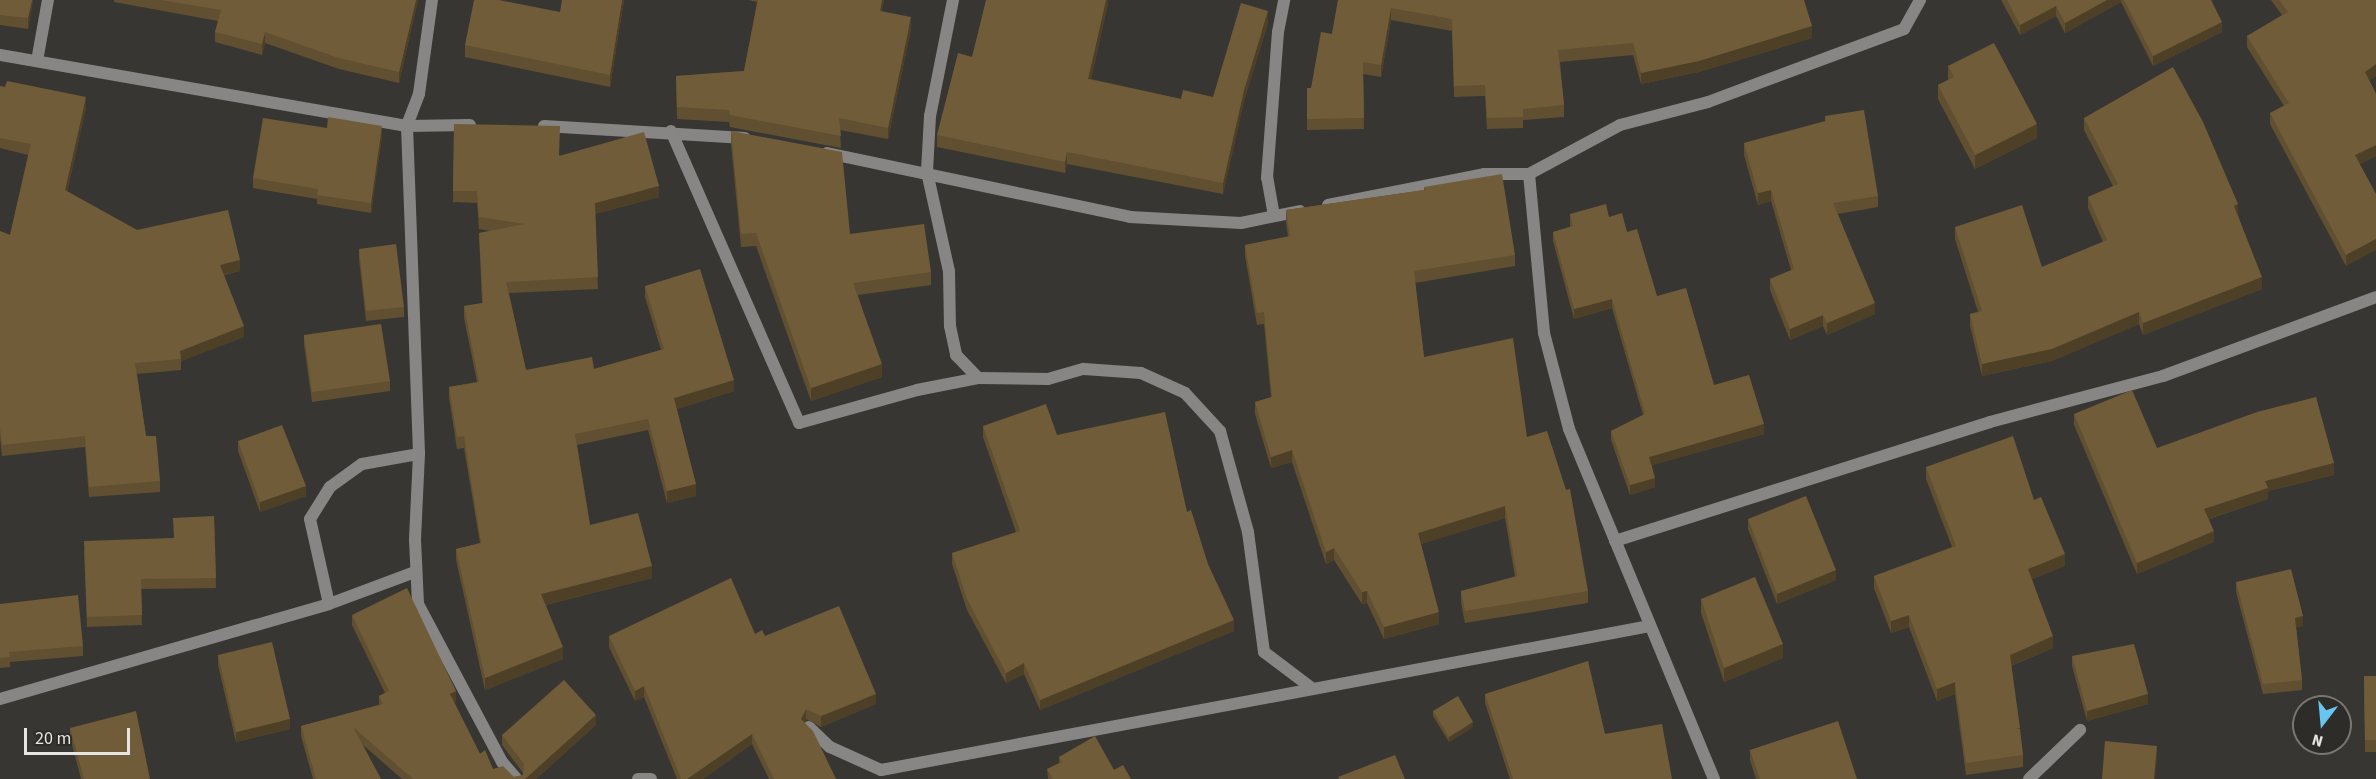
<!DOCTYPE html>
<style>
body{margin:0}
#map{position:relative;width:2376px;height:779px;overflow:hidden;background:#383632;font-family:"Source Sans 3",sans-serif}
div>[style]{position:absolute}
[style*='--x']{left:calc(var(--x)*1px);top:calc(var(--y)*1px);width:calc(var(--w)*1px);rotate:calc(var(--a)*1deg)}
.street>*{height:12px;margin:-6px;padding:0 6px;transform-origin:6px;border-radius:6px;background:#878684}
.wall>*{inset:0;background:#604f30}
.shaded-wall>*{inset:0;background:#4e4027}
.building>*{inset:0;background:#705c38}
span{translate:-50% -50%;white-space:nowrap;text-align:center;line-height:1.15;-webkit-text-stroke:5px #2e2c28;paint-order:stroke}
.north{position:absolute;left:2292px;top:695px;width:60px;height:60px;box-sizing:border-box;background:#2e2c28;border:2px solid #787673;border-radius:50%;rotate:196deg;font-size:16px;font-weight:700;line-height:24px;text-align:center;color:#e6e5e3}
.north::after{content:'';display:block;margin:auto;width:21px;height:27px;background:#68c4f0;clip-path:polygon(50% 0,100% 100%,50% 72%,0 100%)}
.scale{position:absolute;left:24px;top:728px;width:106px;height:27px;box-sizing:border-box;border:3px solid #e6e5e3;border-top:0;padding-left:8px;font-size:18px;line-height:21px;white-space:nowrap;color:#e6e5e3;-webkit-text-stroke:4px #2e2c28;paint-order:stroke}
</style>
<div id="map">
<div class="street">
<div style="--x:432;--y:0;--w:95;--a:97.9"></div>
<div style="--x:419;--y:94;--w:34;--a:111"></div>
<div style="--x:407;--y:126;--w:328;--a:87.9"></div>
<div style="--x:419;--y:454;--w:86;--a:92.7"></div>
<div style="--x:415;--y:540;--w:64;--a:87.3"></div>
<div style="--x:418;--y:604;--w:179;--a:62"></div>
<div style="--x:502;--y:762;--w:23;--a:49"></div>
<div style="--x:953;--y:0;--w:118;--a:101.2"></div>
<div style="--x:930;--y:116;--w:56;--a:93.1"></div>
<div style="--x:927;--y:172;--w:101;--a:77.5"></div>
<div style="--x:949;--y:271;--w:55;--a:89"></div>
<div style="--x:950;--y:326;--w:30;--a:78"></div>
<div style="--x:956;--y:355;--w:32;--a:46"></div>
<div style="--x:0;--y:55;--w:413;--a:9.9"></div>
<div style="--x:407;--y:126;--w:63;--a:-0.9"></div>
<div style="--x:37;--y:61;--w:62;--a:-79.8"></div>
<div style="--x:544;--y:126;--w:201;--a:3.4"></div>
<div style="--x:671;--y:131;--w:319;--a:66.3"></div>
<div style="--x:799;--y:423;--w:123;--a:-15.6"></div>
<div style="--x:917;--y:390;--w:62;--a:-11.1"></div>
<div style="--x:978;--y:378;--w:70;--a:0.8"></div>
<div style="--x:1048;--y:379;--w:37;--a:-16"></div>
<div style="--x:1084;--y:369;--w:57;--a:4"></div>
<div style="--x:1141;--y:373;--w:48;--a:24.4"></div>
<div style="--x:1185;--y:393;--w:52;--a:47.4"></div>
<div style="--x:1220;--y:431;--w:105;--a:74.5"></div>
<div style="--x:1248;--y:532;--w:121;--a:82.4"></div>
<div style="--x:1264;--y:652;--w:61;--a:37.1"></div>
<div style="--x:827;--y:153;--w:310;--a:11.9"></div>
<div style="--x:1130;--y:217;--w:111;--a:3.1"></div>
<div style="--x:1241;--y:223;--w:60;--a:-11.5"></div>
<div style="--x:1529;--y:174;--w:160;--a:84.6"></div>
<div style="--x:1544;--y:333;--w:99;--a:75.4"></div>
<div style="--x:1569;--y:429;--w:379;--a:67.5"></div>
<div style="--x:1328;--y:205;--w:159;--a:-11.2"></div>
<div style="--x:1484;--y:174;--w:45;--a:0"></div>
<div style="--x:1529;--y:174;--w:103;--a:-28.3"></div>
<div style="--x:1620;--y:125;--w:91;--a:-14.6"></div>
<div style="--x:1708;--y:102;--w:209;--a:-20.4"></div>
<div style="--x:1904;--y:29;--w:33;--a:-61"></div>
<div style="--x:1274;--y:216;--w:39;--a:-100"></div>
<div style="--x:1267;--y:178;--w:146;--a:-85.7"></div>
<div style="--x:1278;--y:32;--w:33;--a:-79"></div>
<div style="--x:1615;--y:541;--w:393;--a:-17.6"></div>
<div style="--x:1990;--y:422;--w:179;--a:-14.9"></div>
<div style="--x:2163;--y:376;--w:227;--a:-20.3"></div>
<div style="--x:329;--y:604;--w:87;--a:-102.6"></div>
<div style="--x:310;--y:519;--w:38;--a:-58"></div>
<div style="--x:330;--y:487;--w:39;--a:-36"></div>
<div style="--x:362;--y:464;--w:58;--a:-10"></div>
<div style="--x:0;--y:699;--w:342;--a:-16.1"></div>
<div style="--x:329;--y:604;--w:92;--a:-20.4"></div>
<div style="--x:809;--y:727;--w:29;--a:44"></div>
<div style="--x:830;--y:747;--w:56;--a:24.3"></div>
<div style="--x:881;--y:770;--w:782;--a:-10.61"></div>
<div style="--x:638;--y:779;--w:13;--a:0"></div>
<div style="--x:2029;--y:779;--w:71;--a:-43.9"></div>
</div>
<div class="wall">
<div style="clip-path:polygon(0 0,33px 0,28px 29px,0 25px)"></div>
<div style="clip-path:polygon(114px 0,418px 0,399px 83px,339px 69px,265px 43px,262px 55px,215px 42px,215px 32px,218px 21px,114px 2px)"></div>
<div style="clip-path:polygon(624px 0,610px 87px,465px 57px,465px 45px)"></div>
<div style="clip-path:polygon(748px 0,884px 0,882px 11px,911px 29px,888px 139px,840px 130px,841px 148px,730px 127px,729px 122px,677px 119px,676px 76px,744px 71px,757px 2px)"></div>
<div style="clip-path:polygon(1108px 0,1108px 4px,1091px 79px,1181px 99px,1213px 97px,1268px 23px,1244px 101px,1223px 194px,1067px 164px,1065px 173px,937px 147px,937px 135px)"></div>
<div style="clip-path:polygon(1338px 0,1812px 38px,1699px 72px,1641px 84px,1633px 55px,1560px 62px,1564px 105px,1564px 117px,1523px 120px,1523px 128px,1487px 129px,1485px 96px,1454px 97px,1452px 31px,1391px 20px,1381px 77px,1363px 74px,1364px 129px,1307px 130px,1307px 88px,1311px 88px,1332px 34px)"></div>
<div style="clip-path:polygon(2001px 0,2211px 0,2222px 32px,2153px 66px,2121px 2px,2065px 33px,2056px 16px,2020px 35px)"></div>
<div style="clip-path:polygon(2271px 0,2376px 0,2376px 76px,2369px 80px,2376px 94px,2376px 156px,2360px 164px,2346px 266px,2270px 124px,2270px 113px,2284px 106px,2247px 47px,2247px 36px,2282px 15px)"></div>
<div style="clip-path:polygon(1948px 66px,2037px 138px,1975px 169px,1938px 99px,1938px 85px,1948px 80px)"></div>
<div style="clip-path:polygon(0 86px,86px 108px,67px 192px,137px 230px,240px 271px,224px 275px,244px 337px,181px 361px,181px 370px,137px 374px,146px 436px,160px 481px,160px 492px,89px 497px,85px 447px,2px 456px,0 438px,0 231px,10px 235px,28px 155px,0 148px)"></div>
<div style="clip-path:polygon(1825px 116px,1878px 196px,1878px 207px,1838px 214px,1875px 314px,1827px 335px,1823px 326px,1790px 340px,1770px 290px,1770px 279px,1791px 270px,1771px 201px,1758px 205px,1744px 155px,1744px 143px,1825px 121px)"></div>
<div style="clip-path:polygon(2084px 118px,2238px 215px,2262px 289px,2143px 335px,2139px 324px,2052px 361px,1982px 376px,1970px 326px,1970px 314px,1978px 312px,1955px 239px,1955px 227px,2042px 267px,2103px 242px,2088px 208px,2088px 197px,2113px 186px,2084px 130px)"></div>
<div style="clip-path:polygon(454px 124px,559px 155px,659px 197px,595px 214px,598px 289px,509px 293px,526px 370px,594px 369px,661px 350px,645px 297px,645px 286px,734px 391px,677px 409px,696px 496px,667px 503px,648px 430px,577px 445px,590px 525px,652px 578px,546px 605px,563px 659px,485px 690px,456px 560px,456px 549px,480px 543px,464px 448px,457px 449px,449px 398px,449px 387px,477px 382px,464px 318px,464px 306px,482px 303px,479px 233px,490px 231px,479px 229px,477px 203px,453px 202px)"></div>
<div style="clip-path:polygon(327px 128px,382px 136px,371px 213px,317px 204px,317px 199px,253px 188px,253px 178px)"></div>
<div style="clip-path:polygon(731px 131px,850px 234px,931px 272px,931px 285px,858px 295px,882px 377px,811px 401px,756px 246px,741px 247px,731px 144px)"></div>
<div style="clip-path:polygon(1424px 187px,1515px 255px,1515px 266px,1415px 283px,1424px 357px,1527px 437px,1588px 591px,1588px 603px,1465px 623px,1461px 603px,1461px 591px,1515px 577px,1505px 518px,1421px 544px,1439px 624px,1384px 639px,1367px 603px,1362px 604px,1334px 560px,1326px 564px,1292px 462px,1271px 468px,1255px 414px,1255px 402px,1271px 397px,1264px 324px,1257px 325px,1245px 256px,1245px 245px,1288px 237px,1286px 222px,1286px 210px,1424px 190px)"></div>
<div style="clip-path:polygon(1570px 214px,1609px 217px,1627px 232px,1657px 296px,1714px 385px,1764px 434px,1652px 465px,1655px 487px,1630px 495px,1611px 440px,1611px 431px,1643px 415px,1612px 308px,1574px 319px,1553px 241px,1553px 232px,1570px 227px)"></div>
<div style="clip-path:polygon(359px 249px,404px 307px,404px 317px,366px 321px,359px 259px)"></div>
<div style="clip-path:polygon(304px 335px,390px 381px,390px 391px,312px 402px,304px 345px)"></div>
<div style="clip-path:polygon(2074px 414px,2157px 448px,2334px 475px,2268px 491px,2268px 499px,2209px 519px,2214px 542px,2137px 574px,2074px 425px)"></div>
<div style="clip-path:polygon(983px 426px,1057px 435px,1187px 512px,1234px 631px,1040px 710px,1024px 674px,1006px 683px,967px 610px,952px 564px,952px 553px,1016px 532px,983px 437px)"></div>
<div style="clip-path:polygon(238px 441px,306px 496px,260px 512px,238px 451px)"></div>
<div style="clip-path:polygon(1926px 467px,2034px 500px,2065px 566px,2032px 579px,2053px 648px,2011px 666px,2023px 755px,2023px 767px,1966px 775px,1955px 694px,1937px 701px,1909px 627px,1891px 633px,1874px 588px,1874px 576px,1952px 547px,1926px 479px)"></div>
<div style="clip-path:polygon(214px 516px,216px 588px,141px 589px,142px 625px,87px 627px,84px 551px,173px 538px)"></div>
<div style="clip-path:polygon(1748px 519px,1836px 580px,1777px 604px,1748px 529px)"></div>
<div style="clip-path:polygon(2236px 582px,2303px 626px,2296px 627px,2302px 680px,2302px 690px,2263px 694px,2236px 592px)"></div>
<div style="clip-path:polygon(1701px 599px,1783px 658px,1724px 682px,1701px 613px)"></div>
<div style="clip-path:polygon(0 604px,83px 646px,83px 656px,10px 662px,10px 667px,0 668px)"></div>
<div style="clip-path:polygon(352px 615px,456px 701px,454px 702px,480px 754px,493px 769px,514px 777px,523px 775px,523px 773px,502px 745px,502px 735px,596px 725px,536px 779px,402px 779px,363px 745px,381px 779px,313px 779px,301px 736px,301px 726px,379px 705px,379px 696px,385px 693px,352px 625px)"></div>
<div style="clip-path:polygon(755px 634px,765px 636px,876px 704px,821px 727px,806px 719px,805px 723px,836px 779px,769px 779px,752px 744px,703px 779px,677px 779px,644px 697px,635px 701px,609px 647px,609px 636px)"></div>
<div style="clip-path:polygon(218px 655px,290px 729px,236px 742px,218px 665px)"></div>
<div style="clip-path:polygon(2072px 656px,2148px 704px,2087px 721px,2072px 666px)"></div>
<div style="clip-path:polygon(2364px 676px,2376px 676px,2376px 752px,2365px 752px)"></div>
<div style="clip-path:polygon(1485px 694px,1605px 734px,1672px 779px,1510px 779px,1485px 703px)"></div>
<div style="clip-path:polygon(1433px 711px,1473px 727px,1449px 742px,1433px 716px)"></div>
<div style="clip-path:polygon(70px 728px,150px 779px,81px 779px,70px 737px)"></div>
<div style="clip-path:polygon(1750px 750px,1857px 779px,1756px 779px,1750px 760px)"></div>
<div style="clip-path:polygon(1059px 757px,1114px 770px,1131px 779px,1048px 779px,1047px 769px,1059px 763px)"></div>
</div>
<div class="shaded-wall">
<div style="clip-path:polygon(32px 0,33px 0,28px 29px,28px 18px)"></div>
<div style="clip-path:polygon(416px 0,418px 0,399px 83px,399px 72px)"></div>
<div style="clip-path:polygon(622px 0,624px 0,610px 87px,610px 75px)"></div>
<div style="clip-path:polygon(882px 0,884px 0,880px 23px,880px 11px)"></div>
<div style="clip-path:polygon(1106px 0,1108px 0,1108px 4px,1088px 91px,1088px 79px)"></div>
<div style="clip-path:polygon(2107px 0,2121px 0,2121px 2px,2065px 33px,2065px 23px)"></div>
<div style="clip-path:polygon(2056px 6px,2056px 16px,2020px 35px,2020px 25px)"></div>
<div style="clip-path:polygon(1391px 8px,1391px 20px,1381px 77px,1381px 65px)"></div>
<div style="clip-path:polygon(1268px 11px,1268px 23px,1244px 101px,1223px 194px,1223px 183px,1244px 90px)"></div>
<div style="clip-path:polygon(911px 17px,911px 29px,888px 139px,888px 128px)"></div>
<div style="clip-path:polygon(2222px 22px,2222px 32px,2153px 66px,2153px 56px)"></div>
<div style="clip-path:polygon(1812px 26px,1812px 38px,1699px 72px,1641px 84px,1641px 73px)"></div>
<div style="clip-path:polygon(265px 32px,265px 43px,262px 55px,262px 44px)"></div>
<div style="clip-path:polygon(2376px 64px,2376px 76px,2365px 83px,2365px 72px)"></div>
<div style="clip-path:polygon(86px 97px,86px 108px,65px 201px,65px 190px)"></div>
<div style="clip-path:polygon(2037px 124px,2037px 138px,1975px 169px,1975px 155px)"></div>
<div style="clip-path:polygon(382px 126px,382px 136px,371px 213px,371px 203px)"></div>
<div style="clip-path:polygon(2376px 145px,2376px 156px,2355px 167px,2355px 155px)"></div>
<div style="clip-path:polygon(1067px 152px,1067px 164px,1065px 173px,1065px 162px)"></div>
<div style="clip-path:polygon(659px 186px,659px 197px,595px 214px,595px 203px)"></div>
<div style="clip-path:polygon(1771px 190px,1771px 201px,1758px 205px,1758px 193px)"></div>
<div style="clip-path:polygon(2238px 204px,2238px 216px,2234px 206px)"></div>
<div style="clip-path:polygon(2376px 239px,2376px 250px,2346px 266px,2346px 255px)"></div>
<div style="clip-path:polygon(240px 260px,240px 271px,220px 275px,220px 265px)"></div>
<div style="clip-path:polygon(2262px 277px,2262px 289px,2143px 335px,2143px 323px)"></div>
<div style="clip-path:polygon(1612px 299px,1612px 308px,1574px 319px,1574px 309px)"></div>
<div style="clip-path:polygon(1875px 303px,1875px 314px,1827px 335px,1827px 323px)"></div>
<div style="clip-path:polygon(2139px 312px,2139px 324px,2052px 361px,1982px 376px,1982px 364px)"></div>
<div style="clip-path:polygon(1823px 315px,1823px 326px,1790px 340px,1790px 329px)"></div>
<div style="clip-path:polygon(244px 326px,244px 337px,181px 361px,180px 351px)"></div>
<div style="clip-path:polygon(882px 364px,882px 377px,811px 401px,811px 388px)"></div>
<div style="clip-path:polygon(734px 380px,734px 391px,674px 410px,674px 398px)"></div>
<div style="clip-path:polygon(1764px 424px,1764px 434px,1649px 466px,1649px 457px)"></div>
<div style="clip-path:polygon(1292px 450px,1292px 462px,1271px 468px,1271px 457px)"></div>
<div style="clip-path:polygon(2334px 463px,2334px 475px,2268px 491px,2268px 499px,2204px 520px,2204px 509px,2265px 481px)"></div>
<div style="clip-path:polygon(1655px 478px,1655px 487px,1630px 495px,1630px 485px)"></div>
<div style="clip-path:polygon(696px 484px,696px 496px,667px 503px,667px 491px)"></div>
<div style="clip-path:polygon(306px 486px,306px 496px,260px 512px,260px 502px)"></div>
<div style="clip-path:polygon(1505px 506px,1505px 518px,1418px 545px,1418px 533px)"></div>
<div style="clip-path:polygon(2214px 531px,2214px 542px,2137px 574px,2137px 563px)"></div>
<div style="clip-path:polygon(1334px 548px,1334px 560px,1326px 564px,1326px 552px)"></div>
<div style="clip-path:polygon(2065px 554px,2065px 566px,2028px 581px,2028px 569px)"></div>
<div style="clip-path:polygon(652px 566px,652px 578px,541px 606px,541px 594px)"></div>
<div style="clip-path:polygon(1836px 570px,1836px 580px,1777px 604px,1777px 594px)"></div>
<div style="clip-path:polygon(1367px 591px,1367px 603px,1362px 604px,1362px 592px)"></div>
<div style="clip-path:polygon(1439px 612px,1439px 624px,1384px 639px,1384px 627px)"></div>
<div style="clip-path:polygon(1909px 615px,1909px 627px,1891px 633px,1891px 621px)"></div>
<div style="clip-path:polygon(2303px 616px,2303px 626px,2295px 628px,2295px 618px)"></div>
<div style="clip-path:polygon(1234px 620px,1234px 631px,1040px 710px,1040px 700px)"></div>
<div style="clip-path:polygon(2053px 636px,2053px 648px,2010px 666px,2010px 655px)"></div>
<div style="clip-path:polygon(1783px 644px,1783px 658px,1724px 682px,1724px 668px)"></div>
<div style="clip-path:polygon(563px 647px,563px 659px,485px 690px,485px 678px)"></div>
<div style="clip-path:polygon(1024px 663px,1024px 674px,1006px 683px,1006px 673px)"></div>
<div style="clip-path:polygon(1955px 682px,1955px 694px,1937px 701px,1937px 689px)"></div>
<div style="clip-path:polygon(644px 686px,644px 697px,635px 701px,635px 691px)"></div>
<div style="clip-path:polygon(456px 691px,456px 701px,450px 704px,450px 694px)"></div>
<div style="clip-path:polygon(876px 694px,876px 704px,821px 727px,821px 716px)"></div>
<div style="clip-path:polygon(2148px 694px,2148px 704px,2087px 721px,2087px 711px)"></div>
<div style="clip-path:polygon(806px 709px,806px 719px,801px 730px,801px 719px)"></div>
<div style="clip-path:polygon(596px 715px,596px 725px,536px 779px,525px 779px)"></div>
<div style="clip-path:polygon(290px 719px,290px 729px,236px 742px,236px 732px)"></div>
<div style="clip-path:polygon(1473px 722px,1473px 727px,1449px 742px,1449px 737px)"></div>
<div style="clip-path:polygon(752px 734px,752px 744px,703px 779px,687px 779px)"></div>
<div style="clip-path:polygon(2157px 746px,2157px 756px,2155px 779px,2154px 779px)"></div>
</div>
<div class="building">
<div style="clip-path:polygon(0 0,32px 0,28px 18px,0 15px)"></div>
<div style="clip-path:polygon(161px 0,416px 0,399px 72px,339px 58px,265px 32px,262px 44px,215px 32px,221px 10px)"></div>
<div style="clip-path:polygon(474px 0,499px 0,560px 12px,562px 0,622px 0,610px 75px,465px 45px)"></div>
<div style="clip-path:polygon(758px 0,882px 0,880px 11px,911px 17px,888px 128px,839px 118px,841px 136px,730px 115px,729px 110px,677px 107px,676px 76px,744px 71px)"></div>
<div style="clip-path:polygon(986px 0,1106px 0,1088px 79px,1181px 99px,1183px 90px,1213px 97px,1241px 3px,1268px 11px,1244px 90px,1223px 183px,1067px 152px,1065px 162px,937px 135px,958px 53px,972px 57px)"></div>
<div style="clip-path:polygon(1338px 0,1804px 0,1812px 26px,1699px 61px,1641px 73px,1633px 43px,1558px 50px,1564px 105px,1523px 109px,1523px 117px,1487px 118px,1485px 85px,1454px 86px,1452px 19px,1391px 8px,1381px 65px,1363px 62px,1364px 118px,1307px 119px,1307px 88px,1311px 88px,1321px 32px,1332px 34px)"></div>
<div style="clip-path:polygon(2007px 0,2107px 0,2065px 23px,2056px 6px,2020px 25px)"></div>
<div style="clip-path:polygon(2124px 0,2211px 0,2222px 22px,2153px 56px)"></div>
<div style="clip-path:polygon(2279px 0,2376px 0,2376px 64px,2365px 72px,2376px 94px,2376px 145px,2355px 155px,2376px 194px,2376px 239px,2346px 255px,2270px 113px,2289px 103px,2247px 36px,2288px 12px)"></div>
<div style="clip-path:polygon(1994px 43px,2037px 124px,1975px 155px,1938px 85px,1954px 77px,1948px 66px)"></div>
<div style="clip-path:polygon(2173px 67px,2203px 122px,2238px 204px,2234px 206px,2262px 277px,2143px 323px,2139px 312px,2052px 349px,1982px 364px,1970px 314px,1982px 311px,1955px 227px,2022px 205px,2042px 267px,2107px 240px,2088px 197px,2118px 184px,2084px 118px)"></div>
<div style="clip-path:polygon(7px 81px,86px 97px,65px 190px,137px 230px,228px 210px,240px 260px,220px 265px,244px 326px,180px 351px,181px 359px,135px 363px,146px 436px,156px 436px,160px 481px,89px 487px,85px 436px,2px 445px,0 428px,0 231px,10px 235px,31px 144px,0 138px,0 86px,5px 87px)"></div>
<div style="clip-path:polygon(1864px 110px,1878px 196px,1833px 203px,1875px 303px,1827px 323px,1823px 315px,1790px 329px,1770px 279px,1794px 269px,1771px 190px,1758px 193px,1744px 143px,1826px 121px,1825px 116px)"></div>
<div style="clip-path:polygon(328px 117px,382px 126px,371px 203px,317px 195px,318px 189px,253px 178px,263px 118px,327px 128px)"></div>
<div style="clip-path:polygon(454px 124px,560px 126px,559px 156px,644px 132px,659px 186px,595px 203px,598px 277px,506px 282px,526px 370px,592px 357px,594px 369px,664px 349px,645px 286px,700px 269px,734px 380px,674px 398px,696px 484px,667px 491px,648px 419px,575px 434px,590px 525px,638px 513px,652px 566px,541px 594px,563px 647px,485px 678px,456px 549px,481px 543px,464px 436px,457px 437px,449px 387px,479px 382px,464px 306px,483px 303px,479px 233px,525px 224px,479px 217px,477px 191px,453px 191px)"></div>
<div style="clip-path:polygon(731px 131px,842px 152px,850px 234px,924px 224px,931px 272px,853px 283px,882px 364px,811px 388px,756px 233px,741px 234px)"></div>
<div style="clip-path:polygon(1502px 174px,1515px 255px,1414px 271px,1424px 357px,1513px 338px,1527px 437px,1547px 431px,1566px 490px,1570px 489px,1588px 591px,1465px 611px,1461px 591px,1517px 576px,1505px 506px,1418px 533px,1439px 612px,1384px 627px,1367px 591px,1362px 592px,1334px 548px,1326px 552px,1292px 450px,1271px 457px,1255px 402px,1272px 397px,1264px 312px,1257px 313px,1245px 245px,1290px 236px,1286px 210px,1425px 190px,1424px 187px)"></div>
<div style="clip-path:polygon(1606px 204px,1609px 217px,1622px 213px,1627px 232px,1637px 229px,1657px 296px,1686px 288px,1714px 385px,1749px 375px,1764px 424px,1649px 457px,1655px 478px,1630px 485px,1611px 431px,1645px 414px,1612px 299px,1574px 309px,1553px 232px,1573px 226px,1570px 214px)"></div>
<div style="clip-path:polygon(396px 244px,404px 307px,366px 311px,359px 249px)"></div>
<div style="clip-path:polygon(381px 324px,390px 381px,312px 392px,304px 335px)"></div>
<div style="clip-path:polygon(2132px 390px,2157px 448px,2257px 412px,2316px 397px,2334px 463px,2265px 481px,2268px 488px,2204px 509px,2214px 531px,2137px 563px,2074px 414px)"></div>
<div style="clip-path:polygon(1046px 404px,1057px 435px,1165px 412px,1187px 512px,1191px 510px,1208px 564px,1234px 620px,1040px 700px,1024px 663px,1006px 673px,967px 599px,952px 553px,1020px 531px,983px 426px)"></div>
<div style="clip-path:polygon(282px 425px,306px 486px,260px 502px,238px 441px)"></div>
<div style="clip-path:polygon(2013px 436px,2034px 500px,2041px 497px,2065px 554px,2028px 569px,2053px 636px,2010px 655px,2020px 728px,2015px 729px,2020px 729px,2023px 755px,1966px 763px,1955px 682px,1937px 689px,1909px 615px,1891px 621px,1874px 576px,1956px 546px,1926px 467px)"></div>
<div style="clip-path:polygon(1806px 496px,1836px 570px,1777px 594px,1748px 519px)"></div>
<div style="clip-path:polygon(214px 516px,216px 578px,141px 579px,142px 615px,87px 617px,84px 541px,174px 538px,173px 518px)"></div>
<div style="clip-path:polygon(2291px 569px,2303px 616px,2295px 618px,2302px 680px,2263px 684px,2236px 582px)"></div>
<div style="clip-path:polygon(1755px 577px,1783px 644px,1724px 668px,1701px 599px)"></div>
<div style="clip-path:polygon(731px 578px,755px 634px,762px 630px,765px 636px,839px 606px,876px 694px,821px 716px,806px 709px,801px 719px,813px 731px,836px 779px,774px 779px,752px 734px,687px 779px,681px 779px,644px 686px,635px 691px,609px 636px)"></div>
<div style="clip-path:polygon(407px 588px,456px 691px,450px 694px,480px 754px,485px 750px,493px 769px,503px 766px,514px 777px,523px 775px,524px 764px,502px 735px,564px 680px,596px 715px,525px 779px,413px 779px,353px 727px,381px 779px,316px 779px,301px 726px,383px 704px,379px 696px,389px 691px,352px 615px)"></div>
<div style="clip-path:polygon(78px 595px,83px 646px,9px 652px,10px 657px,0 658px,0 604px)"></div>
<div style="clip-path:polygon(272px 642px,290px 719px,236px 732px,218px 655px)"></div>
<div style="clip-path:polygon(2134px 644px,2148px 694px,2087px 711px,2072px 656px)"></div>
<div style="clip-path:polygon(1588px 661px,1605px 734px,1662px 724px,1672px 779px,1513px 779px,1485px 694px)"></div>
<div style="clip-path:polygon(2364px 676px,2376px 676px,2376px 740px,2365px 740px)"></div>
<div style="clip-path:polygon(1458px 696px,1473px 722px,1449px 737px,1433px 711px)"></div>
<div style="clip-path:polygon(136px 711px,150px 779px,84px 779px,70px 728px)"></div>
<div style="clip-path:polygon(1838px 721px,1857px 779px,1760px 779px,1750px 750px)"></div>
<div style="clip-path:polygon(1095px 736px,1114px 770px,1123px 765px,1131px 779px,1053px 779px,1047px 769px,1062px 762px,1059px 757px)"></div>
<div style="clip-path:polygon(2105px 741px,2157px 746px,2154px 779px,2102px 779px)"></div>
<div style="clip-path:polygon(1395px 755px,1405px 779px,1339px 779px,1338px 777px)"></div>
</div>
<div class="north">N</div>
<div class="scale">20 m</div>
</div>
